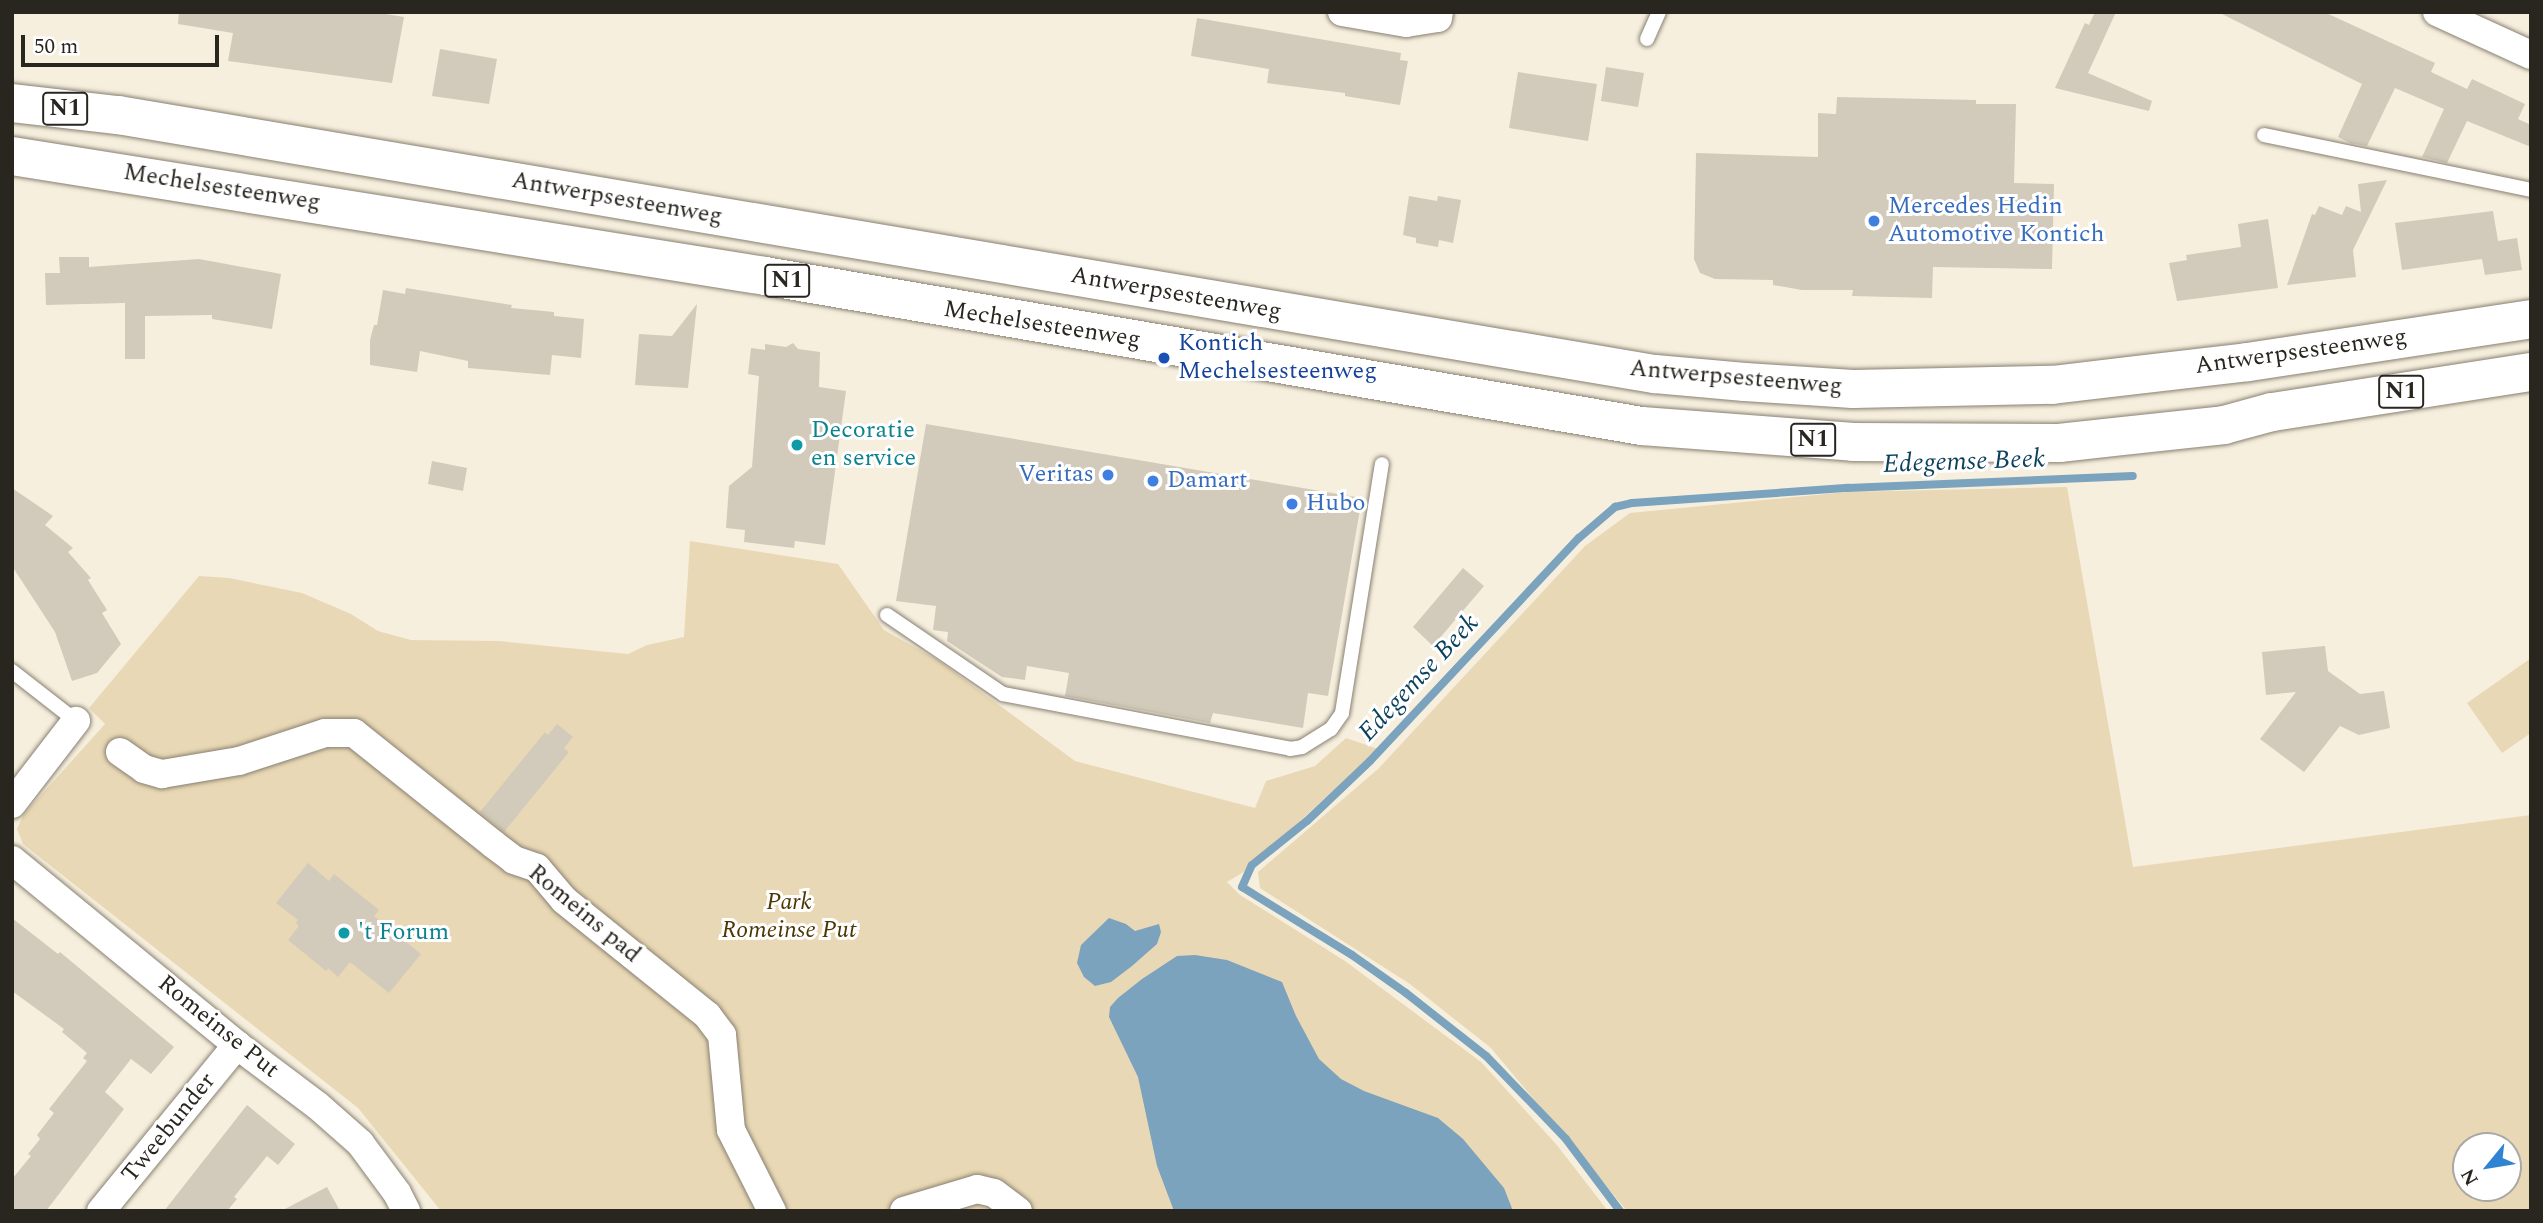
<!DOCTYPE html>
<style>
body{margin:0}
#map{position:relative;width:2543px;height:1223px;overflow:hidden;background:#f7efde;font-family:Spectral,serif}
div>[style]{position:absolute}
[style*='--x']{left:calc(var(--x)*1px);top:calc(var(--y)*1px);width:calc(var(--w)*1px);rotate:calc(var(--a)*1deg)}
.green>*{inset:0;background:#e9d8b5}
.water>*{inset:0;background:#7ba3bd}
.stream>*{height:8px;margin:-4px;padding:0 4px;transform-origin:4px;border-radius:4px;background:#7ba3bd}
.building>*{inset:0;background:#d2caba}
.roads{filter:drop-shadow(0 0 2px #888072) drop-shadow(0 0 2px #888072)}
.lane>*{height:14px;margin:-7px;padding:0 7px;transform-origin:7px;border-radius:7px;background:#fff}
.street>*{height:28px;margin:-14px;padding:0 14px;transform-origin:14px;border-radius:14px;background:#fff}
.primary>*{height:38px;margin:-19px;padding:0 19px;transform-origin:19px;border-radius:19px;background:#fff}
.dots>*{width:19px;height:19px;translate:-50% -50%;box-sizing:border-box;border:4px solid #fff;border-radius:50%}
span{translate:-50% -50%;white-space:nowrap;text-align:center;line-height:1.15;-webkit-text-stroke:6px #fff;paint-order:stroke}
.shield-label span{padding:2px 5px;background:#fff;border:2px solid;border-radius:5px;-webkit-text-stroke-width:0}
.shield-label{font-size:23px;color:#292620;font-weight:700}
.street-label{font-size:24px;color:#292620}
.shop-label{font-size:24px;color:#366cbe}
.left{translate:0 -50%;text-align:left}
.right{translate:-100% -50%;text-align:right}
.transit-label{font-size:24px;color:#164399}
.culture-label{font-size:24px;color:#0d838f}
.park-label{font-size:24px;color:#4c3703;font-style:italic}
.water-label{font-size:26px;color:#0c415c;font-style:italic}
.frame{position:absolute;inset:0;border:14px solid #292620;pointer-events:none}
.north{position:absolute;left:2452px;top:1132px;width:70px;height:70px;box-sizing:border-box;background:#fff;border:2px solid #a9a8a6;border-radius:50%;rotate:240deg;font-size:19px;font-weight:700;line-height:28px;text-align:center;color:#292620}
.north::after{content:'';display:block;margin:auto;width:24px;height:32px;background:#2e84d2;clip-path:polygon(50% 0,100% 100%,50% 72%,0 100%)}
.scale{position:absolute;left:21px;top:35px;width:198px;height:32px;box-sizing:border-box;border:4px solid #292620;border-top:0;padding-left:9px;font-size:21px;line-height:24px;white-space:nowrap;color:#292620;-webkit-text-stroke:5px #fff;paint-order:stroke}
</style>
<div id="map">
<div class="green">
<div style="clip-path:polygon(evenodd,2067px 487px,2133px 867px,2531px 815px,2531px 1211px,1627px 1211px,1491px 1048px,1410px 984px,1260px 888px,1258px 872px,1378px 769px,1585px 546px,1630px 513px,1847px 492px,2067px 487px,2466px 1146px,2508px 1146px,2508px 1188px,2466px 1188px,2466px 1146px)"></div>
<div style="clip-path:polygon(690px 541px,838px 564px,884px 630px,939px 661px,1075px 761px,1255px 808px,1266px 781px,1315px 766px,1346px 738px,1378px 749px,1247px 870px,1227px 882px,1240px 895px,1345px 961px,1481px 1062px,1556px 1144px,1608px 1211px,441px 1211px,358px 1108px,23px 844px,17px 829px,24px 814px,105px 724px,89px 708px,199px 576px,229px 578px,302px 593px,351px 614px,378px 631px,411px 640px,499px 641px,628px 654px,647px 645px,684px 637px)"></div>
<div style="clip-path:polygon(2531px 658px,2531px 733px,2502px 753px,2467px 703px)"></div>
</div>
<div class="water">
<div style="clip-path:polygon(1109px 918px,1126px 924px,1135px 931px,1159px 924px,1161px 932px,1157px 944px,1132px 966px,1111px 982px,1095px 986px,1084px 977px,1077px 963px,1081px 945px)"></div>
<div style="clip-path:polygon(1195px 955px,1227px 960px,1282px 982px,1296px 1016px,1319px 1059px,1341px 1079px,1364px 1091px,1438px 1118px,1463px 1139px,1504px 1188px,1513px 1211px,1174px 1211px,1157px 1166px,1138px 1077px,1109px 1017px,1110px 1007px,1118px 998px,1142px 979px,1177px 956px)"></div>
</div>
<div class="stream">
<div style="--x:1620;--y:1211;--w:90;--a:-126.9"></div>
<div style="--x:1566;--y:1139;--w:115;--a:-133.9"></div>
<div style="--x:1486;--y:1056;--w:102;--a:-141.8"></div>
<div style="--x:1406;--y:993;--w:66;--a:-144.9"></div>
<div style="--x:1352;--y:955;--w:129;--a:-148.3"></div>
<div style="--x:1242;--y:887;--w:24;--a:-66"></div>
<div style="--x:1252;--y:865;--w:70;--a:-38.7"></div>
<div style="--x:1307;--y:821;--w:87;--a:-43.6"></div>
<div style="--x:1370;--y:761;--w:306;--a:-46.9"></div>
<div style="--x:1579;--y:538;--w:48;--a:-40.7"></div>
<div style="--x:1615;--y:507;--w:17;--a:-13"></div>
<div style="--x:1632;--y:503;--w:217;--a:-4"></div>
<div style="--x:1848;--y:488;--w:285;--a:-2.4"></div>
</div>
<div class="building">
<div style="clip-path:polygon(179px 12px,374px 12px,404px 17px,392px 83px,228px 61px,233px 33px,178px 24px)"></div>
<div style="clip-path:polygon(2095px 12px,2116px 12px,2088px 73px,2152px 101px,2149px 111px,2055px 88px,2085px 23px,2089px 25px)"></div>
<div style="clip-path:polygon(2218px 12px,2324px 12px,2435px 63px,2431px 72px,2467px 89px,2472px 79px,2525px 104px,2518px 119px,2531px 125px,2531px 147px,2467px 121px,2447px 163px,2422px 157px,2444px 109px,2395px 88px,2367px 146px,2350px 143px,2338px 137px,2362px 84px)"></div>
<div style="clip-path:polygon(1197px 18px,1401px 53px,1400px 60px,1408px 61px,1400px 105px,1345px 96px,1345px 93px,1267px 83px,1269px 69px,1191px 56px)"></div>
<div style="clip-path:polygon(440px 49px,497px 59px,489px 104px,432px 96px)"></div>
<div style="clip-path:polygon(1606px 67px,1644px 73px,1638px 107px,1601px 101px)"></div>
<div style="clip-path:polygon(1518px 72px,1597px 84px,1588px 141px,1509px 128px)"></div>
<div style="clip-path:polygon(1837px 97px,1976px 100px,1976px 104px,2016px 104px,2014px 183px,2054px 184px,2052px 269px,1933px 267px,1932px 298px,1852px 296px,1853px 290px,1802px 290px,1773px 285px,1773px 280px,1715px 279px,1700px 273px,1694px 259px,1696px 153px,1818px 157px,1818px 113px,1836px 114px)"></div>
<div style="clip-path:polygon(2387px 180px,2353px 250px,2356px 277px,2287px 285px,2312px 214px,2315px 215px,2319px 206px,2342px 215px,2346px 206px,2361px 212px,2358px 184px)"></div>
<div style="clip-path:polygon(1409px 196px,1437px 201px,1438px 196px,1461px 200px,1453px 243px,1439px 240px,1438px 247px,1416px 243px,1416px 238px,1403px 235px)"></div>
<div style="clip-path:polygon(2493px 211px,2498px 241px,2517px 238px,2522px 270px,2485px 275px,2482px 259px,2402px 270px,2395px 223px)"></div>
<div style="clip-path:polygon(2268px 219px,2278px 288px,2177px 301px,2169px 263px,2187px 260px,2186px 255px,2241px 247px,2238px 224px)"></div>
<div style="clip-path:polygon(59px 257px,89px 257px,89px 267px,199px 259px,281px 274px,272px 329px,212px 319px,212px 315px,145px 316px,145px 359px,125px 359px,125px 303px,46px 305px,45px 273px,60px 273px)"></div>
<div style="clip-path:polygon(406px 288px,512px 305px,511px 308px,554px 312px,554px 316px,584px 319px,581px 358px,552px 355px,550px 375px,468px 368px,468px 361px,420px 351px,417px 372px,370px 365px,370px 340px,374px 325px,377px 325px,383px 290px,405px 294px)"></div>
<div style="clip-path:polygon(697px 304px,688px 388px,635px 385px,639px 334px,672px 336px)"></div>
<div style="clip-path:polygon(793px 343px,798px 349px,820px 352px,819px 387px,846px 391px,825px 545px,795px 541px,794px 548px,744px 542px,745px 530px,726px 528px,729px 486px,752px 467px,759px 376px,748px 374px,751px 348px,765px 350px,765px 344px,786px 347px)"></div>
<div style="clip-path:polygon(926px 424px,1362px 498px,1328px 696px,1308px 693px,1303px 728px,1213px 713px,1210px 723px,1065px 696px,1069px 673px,1027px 666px,1025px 680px,1002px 677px,947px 641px,948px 632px,933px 630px,936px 606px,896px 601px)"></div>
<div style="clip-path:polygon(432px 461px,467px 468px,463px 491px,428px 484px)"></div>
<div style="clip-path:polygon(12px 488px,53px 516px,45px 525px,73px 548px,68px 552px,91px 578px,88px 580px,107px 610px,102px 613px,121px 644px,97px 673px,72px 681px,55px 632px,12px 566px)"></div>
<div style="clip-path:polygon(1463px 568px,1484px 586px,1433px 646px,1413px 627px)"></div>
<div style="clip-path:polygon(2325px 646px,2328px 671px,2360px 694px,2384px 691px,2390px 728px,2359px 735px,2340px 726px,2304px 772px,2260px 739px,2296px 692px,2266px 695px,2262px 652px)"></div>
<div style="clip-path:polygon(557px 724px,573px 737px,564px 748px,569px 752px,504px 832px,480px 812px,545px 732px,548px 735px)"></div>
<div style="clip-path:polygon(308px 863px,329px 881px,334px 874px,379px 910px,374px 916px,421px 954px,389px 993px,350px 962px,338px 977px,328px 968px,326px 971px,288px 940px,299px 926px,296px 923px,298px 920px,276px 903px)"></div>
<div style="clip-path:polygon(12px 918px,58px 954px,60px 952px,174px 1047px,151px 1074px,131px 1059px,105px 1092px,124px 1109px,46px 1211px,12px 1211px,12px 1179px,31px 1156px,28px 1154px,40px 1139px,37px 1135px,54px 1113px,49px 1109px,87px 1061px,83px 1058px,87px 1053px,62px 1032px,64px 1029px,12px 991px)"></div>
<div style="clip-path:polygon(247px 1105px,295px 1144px,278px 1165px,267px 1156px,234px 1197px,237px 1199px,227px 1211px,164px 1211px)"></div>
<div style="clip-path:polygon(327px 1187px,340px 1211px,281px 1211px)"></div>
</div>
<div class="roads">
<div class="lane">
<div style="--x:1647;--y:39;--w:30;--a:-66"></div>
<div style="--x:2264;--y:135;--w:273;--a:11.6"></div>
<div style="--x:887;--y:615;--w:140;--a:34.3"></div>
<div style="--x:1003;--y:694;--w:292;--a:10.8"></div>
<div style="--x:1290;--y:749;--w:12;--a:-9"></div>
<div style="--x:1302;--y:747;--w:34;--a:-32"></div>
<div style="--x:1331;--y:729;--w:19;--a:-55"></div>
<div style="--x:1342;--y:713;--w:252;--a:-80.9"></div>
<div style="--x:12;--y:671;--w:81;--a:38"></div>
</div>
<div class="street">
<div style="--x:1342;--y:12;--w:65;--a:9.8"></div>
<div style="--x:1406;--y:23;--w:32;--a:-9"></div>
<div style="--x:1438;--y:18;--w:6;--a:-81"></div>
<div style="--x:2437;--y:12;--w:103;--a:24.6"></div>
<div style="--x:120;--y:752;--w:29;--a:35"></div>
<div style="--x:144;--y:769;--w:19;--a:16"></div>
<div style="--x:162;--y:774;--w:78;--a:-9.6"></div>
<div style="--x:239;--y:761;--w:90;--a:-18"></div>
<div style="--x:325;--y:733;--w:29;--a:0"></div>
<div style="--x:354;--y:733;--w:178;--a:38.6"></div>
<div style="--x:493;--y:844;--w:26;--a:37"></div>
<div style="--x:514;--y:860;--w:24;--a:19"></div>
<div style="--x:537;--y:868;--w:42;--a:49.8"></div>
<div style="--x:564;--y:900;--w:184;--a:38.8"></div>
<div style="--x:707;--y:1015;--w:25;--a:53"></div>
<div style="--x:722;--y:1035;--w:95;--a:84.6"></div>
<div style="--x:731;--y:1130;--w:91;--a:63.2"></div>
<div style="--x:12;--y:804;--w:105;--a:-52.4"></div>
<div style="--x:12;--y:860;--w:291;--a:39.4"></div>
<div style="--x:237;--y:1045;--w:101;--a:37"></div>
<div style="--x:318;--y:1106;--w:56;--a:41.4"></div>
<div style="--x:360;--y:1143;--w:62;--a:53.5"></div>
<div style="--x:397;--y:1193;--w:20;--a:63"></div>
<div style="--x:101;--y:1211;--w:215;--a:-50.7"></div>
<div style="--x:904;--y:1211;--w:76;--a:-16.8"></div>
<div style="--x:977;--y:1189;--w:17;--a:13"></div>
<div style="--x:994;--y:1193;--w:30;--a:37"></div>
</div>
<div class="primary">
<div style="--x:12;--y:103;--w:107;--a:6.5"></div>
<div style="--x:118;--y:115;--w:1559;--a:9.57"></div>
<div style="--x:1655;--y:374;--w:90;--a:5.1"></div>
<div style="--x:1745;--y:382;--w:108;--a:3.7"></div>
<div style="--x:1853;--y:389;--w:199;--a:-1.2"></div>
<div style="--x:2052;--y:385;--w:197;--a:-6.7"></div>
<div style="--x:2248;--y:362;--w:286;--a:-8.6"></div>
<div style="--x:12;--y:156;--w:763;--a:9.05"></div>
<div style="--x:765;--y:276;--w:890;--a:9.71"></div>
<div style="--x:1642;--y:426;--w:212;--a:4.3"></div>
<div style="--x:1853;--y:442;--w:206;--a:0.3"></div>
<div style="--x:2059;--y:443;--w:166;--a:-6.2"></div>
<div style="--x:2224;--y:425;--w:50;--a:-15.2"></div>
<div style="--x:2272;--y:412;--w:262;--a:-8.8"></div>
</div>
</div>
<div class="dots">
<div style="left:1874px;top:221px;background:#3f7fe0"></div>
<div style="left:1164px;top:358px;background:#1a4fb4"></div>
<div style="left:797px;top:445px;background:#0f9aa8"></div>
<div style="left:1108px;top:475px;background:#3f7fe0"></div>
<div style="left:1153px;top:481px;background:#3f7fe0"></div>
<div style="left:1292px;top:504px;background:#3f7fe0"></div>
<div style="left:344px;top:933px;background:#0f9aa8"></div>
</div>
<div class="shield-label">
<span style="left:65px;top:109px">N1</span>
<span style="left:787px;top:281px">N1</span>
<span style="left:2401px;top:392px">N1</span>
<span style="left:1813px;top:440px">N1</span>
</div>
<div class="street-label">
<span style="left:222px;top:188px;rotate:9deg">Mechelsesteenweg</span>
<span style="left:617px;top:199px;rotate:10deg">Antwerpsesteenweg</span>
<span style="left:1176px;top:294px;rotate:10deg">Antwerpsesteenweg</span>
<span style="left:1042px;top:325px;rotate:9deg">Mechelsesteenweg</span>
<span style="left:2301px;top:352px;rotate:-8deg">Antwerpsesteenweg</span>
<span style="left:1736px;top:378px;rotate:5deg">Antwerpsesteenweg</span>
<span style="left:584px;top:914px;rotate:40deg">Romeins pad</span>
<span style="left:218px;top:1027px;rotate:39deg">Romeinse Put</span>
<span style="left:169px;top:1128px;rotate:-51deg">Tweebunder</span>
</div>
<div class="shop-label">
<span class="left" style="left:1888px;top:221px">Mercedes Hedin<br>Automotive Kontich</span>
<span class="right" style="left:1094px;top:475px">Veritas</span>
<span class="left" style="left:1167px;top:481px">Damart</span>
<span class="left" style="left:1306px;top:504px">Hubo</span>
</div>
<div class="transit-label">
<span class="left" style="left:1178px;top:358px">Kontich<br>Mechelsesteenweg</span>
</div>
<div class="culture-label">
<span class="left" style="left:811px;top:445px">Decoratie<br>en service</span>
<span class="left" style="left:358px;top:933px">'t Forum</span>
</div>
<div class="park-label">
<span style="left:789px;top:917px">Park<br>Romeinse Put</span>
</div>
<div class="water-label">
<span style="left:1964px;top:462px;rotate:-2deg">Edegemse Beek</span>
<span style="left:1419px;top:678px;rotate:-47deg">Edegemse Beek</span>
</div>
<div class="frame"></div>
<div class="north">N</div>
<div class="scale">50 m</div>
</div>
